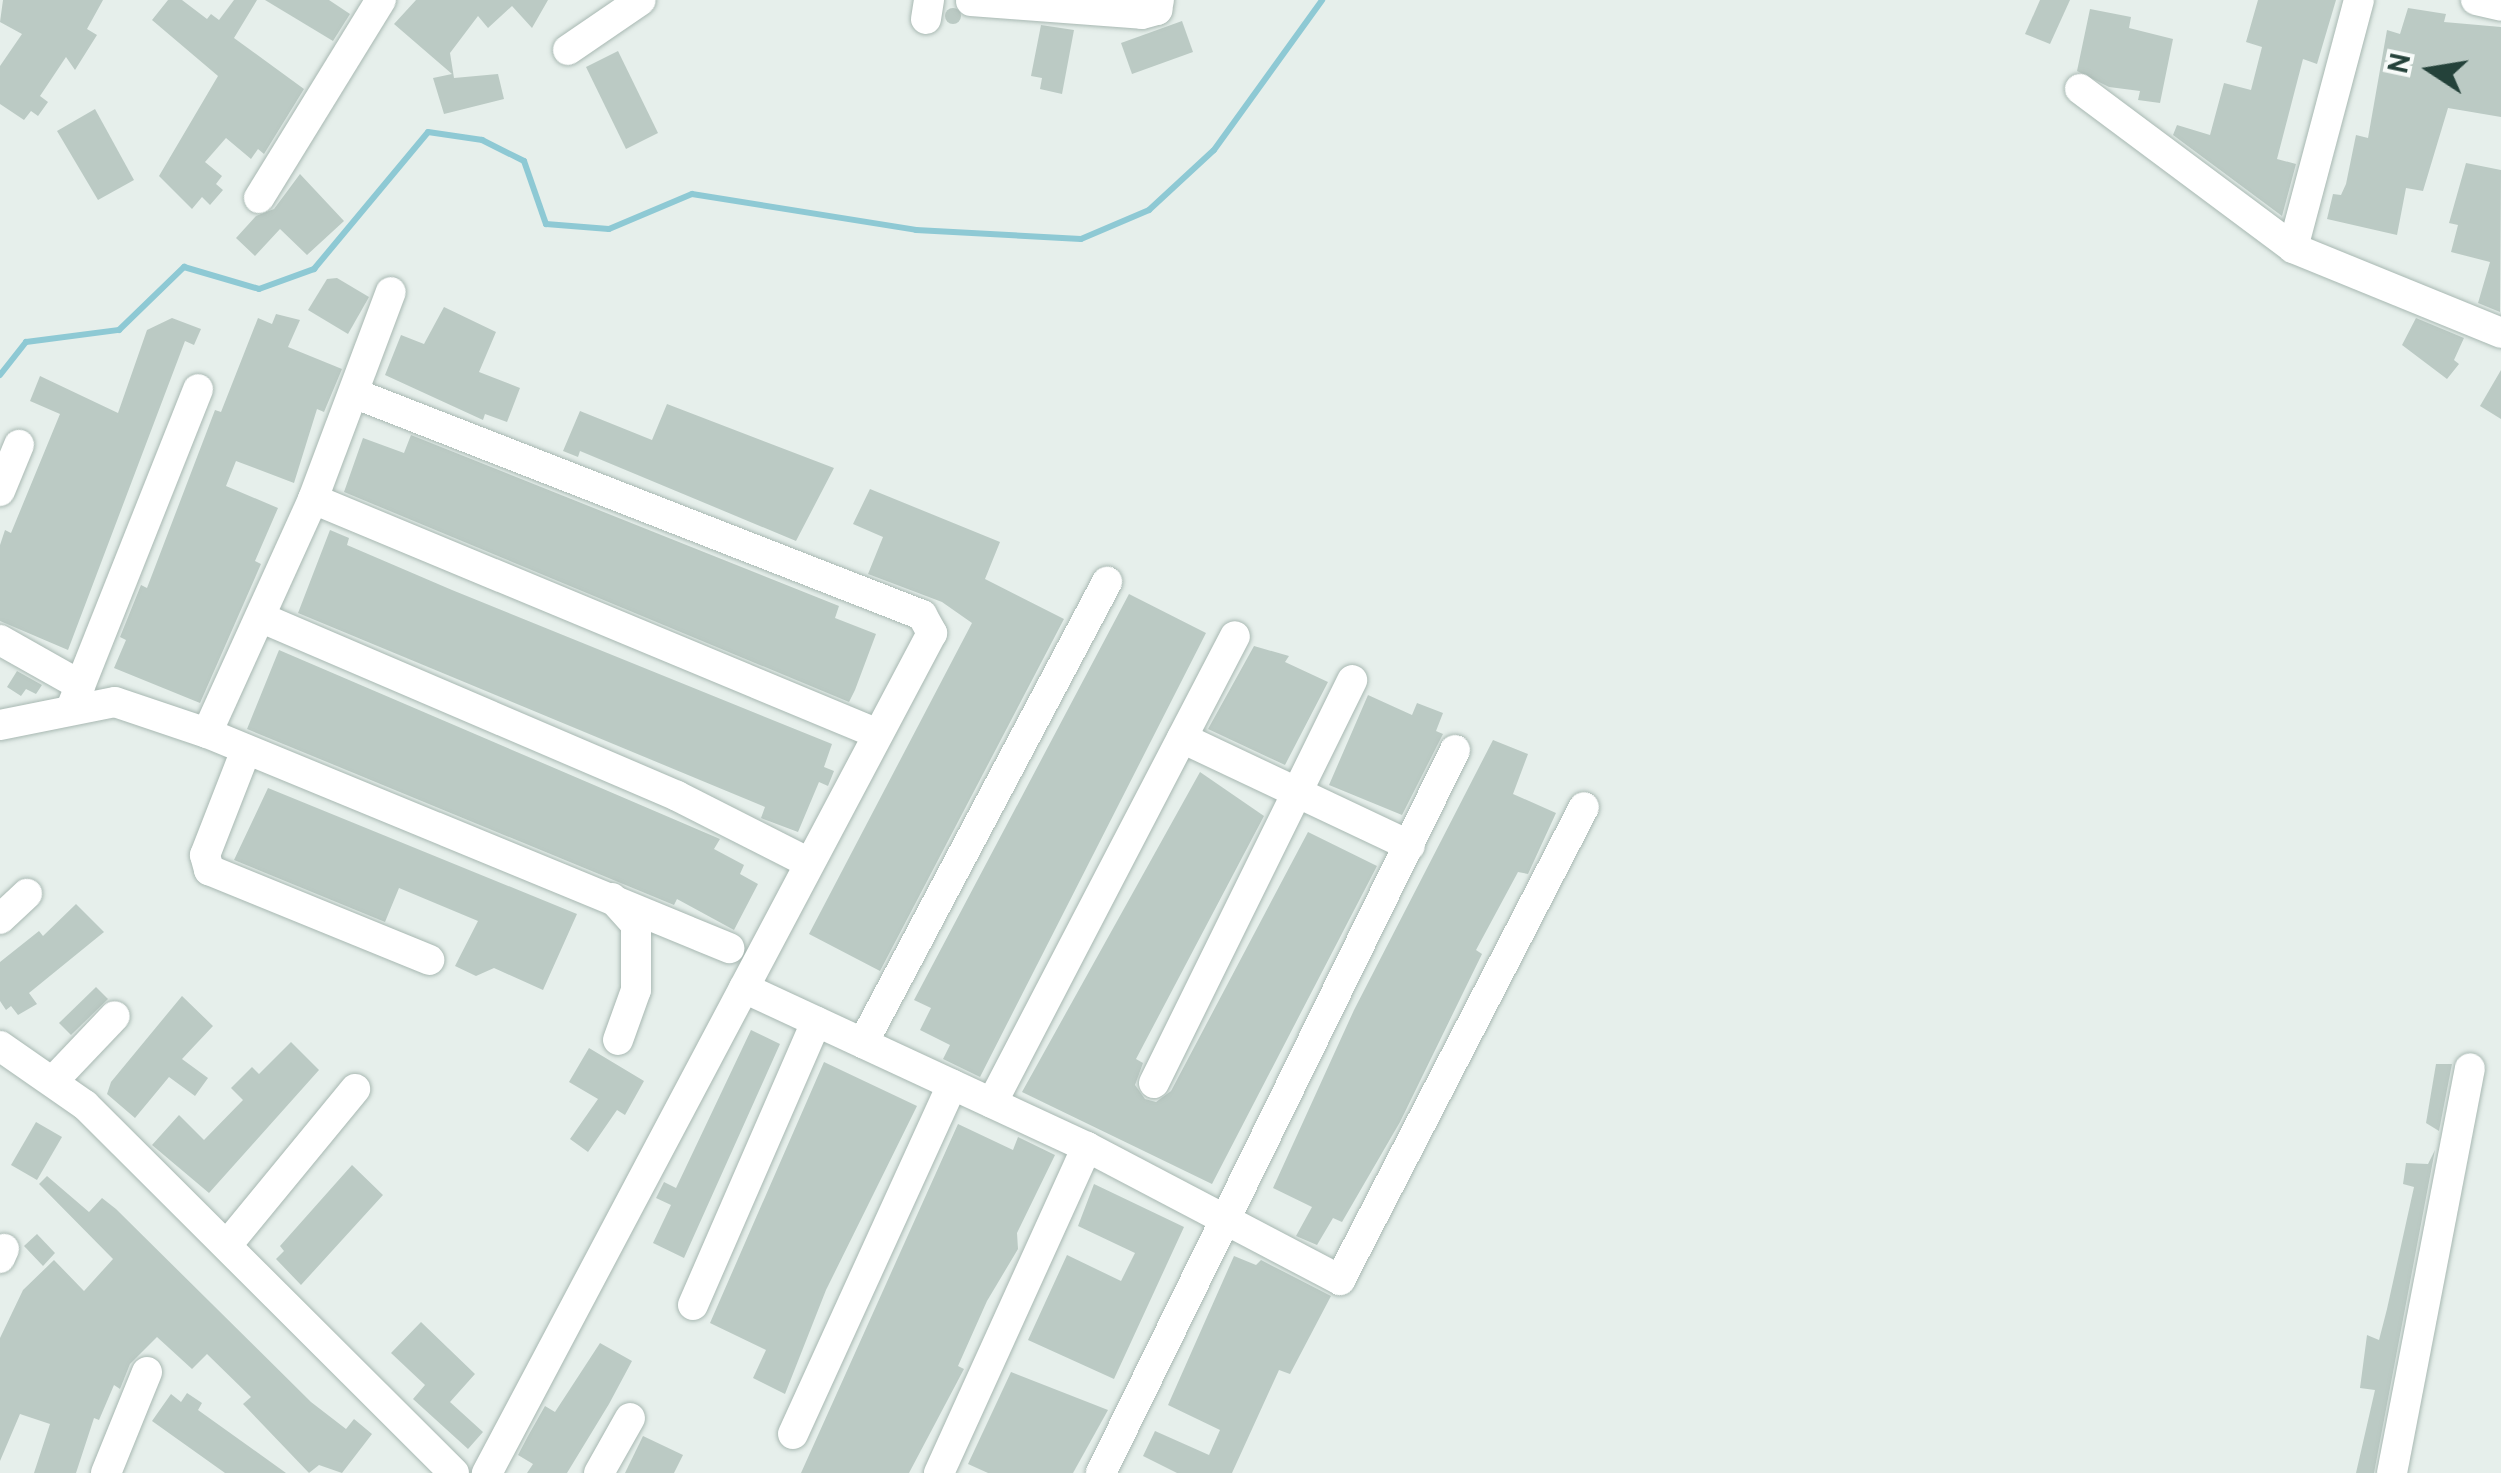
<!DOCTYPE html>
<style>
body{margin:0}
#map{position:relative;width:2501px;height:1473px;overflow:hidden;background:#e6efeb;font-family:Overpass,sans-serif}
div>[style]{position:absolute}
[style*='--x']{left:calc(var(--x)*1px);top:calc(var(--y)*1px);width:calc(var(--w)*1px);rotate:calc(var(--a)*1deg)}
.stream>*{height:6px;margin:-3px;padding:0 3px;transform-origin:3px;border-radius:3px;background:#8ec9d4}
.building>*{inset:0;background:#bbcac4}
.round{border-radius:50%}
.roads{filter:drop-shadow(0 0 2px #a8b8b2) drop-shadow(0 0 2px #a8b8b2)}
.minor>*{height:30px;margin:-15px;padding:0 15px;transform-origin:15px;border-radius:15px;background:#fff}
span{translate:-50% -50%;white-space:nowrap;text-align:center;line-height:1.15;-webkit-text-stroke:8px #f7fbf9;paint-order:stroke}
.north{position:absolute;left:2381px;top:20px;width:100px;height:100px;-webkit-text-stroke:8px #f7fbf9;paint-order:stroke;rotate:282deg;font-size:28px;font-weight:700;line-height:40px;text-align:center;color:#24423a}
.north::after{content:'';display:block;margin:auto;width:35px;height:45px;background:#24423a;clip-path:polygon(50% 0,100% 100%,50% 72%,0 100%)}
</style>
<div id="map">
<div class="stream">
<div style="--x:0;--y:375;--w:42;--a:-51.8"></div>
<div style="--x:26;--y:342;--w:94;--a:-7.4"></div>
<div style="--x:119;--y:330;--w:91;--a:-44.1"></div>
<div style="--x:184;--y:267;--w:78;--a:16.3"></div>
<div style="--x:259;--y:289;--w:59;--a:-20"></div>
<div style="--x:314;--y:269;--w:178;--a:-50.2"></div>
<div style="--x:428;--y:132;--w:55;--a:8.4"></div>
<div style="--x:482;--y:140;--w:47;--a:26.6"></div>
<div style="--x:524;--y:161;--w:67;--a:70.8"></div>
<div style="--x:546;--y:224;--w:63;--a:4.5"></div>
<div style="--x:609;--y:229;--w:90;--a:-22.9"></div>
<div style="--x:692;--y:194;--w:227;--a:9.1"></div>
<div style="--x:916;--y:230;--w:165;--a:3.1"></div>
<div style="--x:1081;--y:239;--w:74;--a:-23.1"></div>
<div style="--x:1149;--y:210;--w:88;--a:-42.7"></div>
<div style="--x:1214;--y:150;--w:185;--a:-54.2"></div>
</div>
<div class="building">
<div style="clip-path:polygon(3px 0,103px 0,87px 29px,97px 35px,75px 70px,66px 57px,40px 96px,48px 102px,38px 116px,31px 111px,24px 120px,0 104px,0 66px,22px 34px,0 22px)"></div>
<div style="clip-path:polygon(168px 0,182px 0,207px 19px,211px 14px,219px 20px,234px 0,257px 0,234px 38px,304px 89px,264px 154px,258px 149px,251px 159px,226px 138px,205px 162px,222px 176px,216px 184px,223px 190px,210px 205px,202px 197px,192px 209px,159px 176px,218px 76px,152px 20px)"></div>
<div style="clip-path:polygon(265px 0,329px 0,350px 14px,333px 41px)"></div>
<div style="clip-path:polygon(416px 0,548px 0,532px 28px,512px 6px,488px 28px,478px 16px,450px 53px,454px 78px,498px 74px,504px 99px,444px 114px,433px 78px,452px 74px,394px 24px)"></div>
<div style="clip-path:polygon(2040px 0,2070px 0,2050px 44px,2025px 34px)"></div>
<div style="clip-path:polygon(2258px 0,2336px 0,2317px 64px,2303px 59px,2277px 159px,2296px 164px,2282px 216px,2173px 135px,2177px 125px,2210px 135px,2224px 83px,2251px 90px,2262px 47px,2246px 42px)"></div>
<div class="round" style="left:945px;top:8px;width:16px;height:16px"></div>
<div style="clip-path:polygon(2408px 8px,2446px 14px,2444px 22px,2501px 27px,2501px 117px,2448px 108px,2423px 191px,2406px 188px,2397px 235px,2327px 219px,2333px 194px,2341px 195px,2346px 184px,2356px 135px,2368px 138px,2387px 30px,2400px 34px)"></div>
<div style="clip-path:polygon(2090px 9px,2131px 17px,2129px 28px,2173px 39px,2160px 103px,2138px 100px,2140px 91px,2109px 87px,2077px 71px)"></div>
<div style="clip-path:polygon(1182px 21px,1193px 52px,1132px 74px,1121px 43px)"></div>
<div style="clip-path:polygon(1041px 25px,1074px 30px,1062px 94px,1040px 89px,1042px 78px,1031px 76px)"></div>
<div style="clip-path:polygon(618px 51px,658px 133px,626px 149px,586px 67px)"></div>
<div style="clip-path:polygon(95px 109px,134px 180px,98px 200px,57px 131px)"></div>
<div style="clip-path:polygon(2466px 163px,2501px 170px,2500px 312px,2478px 303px,2490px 262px,2451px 252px,2458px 225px,2449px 223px)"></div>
<div style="clip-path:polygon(300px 174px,344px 221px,307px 255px,280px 229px,255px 256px,236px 238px,256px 216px,274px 209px)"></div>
<div style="clip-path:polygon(337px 278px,369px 297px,348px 334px,308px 310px,327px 279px)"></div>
<div style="clip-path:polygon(444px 307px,496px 332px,479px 372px,520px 388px,507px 422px,485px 414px,483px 420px,385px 375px,401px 335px,424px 344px)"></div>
<div style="clip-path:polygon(276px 314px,300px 320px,288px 347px,342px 369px,324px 412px,317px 409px,294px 483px,236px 461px,226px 486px,278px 508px,255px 561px,261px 564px,200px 703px,114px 668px,126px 640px,120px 637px,141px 585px,147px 588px,215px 410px,221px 412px,258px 318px,272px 324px)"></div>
<div style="clip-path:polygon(172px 318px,201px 329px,194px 345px,185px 341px,68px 650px,0 621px,0 545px,5px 530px,11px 533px,60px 414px,30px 401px,40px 376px,118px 413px,147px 330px)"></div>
<div style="clip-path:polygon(2416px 318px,2464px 338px,2454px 360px,2459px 364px,2447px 379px,2402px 345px)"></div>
<div style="clip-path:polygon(2501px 370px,2501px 419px,2480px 406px)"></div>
<div style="clip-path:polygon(667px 404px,834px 468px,796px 541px,580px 451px,578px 457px,563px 451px,580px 411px,652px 440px)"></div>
<div style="clip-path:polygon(411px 435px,839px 606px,835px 618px,876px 634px,855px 690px,849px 702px,344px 492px,363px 438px,404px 453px)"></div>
<div style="clip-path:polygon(870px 489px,1000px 542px,985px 579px,1064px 619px,880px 971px,809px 934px,972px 623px,942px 602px,868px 574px,883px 537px,853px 524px)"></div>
<div style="clip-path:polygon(330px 530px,349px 538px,347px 545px,452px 590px,832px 744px,824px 767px,834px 771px,828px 786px,819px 782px,798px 832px,761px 818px,765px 807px,298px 613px)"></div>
<div style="clip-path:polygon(1129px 594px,1206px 633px,980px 1077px,943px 1059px,950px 1045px,920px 1030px,931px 1008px,914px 1000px)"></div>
<div style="clip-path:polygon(1254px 646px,1289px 656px,1285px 662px,1328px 682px,1285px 765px,1208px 729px)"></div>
<div style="clip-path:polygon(279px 650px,720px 839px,714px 849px,744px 865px,740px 874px,758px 884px,734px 930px,677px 899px,674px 905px,247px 729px)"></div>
<div style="clip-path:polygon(17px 671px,42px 685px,36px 694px,26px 689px,21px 696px,7px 687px)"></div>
<div style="clip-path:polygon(1368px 695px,1412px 715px,1417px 703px,1443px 713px,1436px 731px,1443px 734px,1402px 815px,1329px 785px)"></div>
<div style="clip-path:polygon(1493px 740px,1528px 754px,1513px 794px,1556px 813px,1528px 874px,1518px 872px,1476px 950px,1482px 954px,1400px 1122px,1342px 1222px,1333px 1218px,1317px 1245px,1296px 1236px,1312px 1207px,1273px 1188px,1354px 1010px)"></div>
<div style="clip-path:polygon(1200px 772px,1264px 816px,1136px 1059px,1143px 1063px,1135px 1085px,1145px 1099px,1156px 1102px,1171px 1091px,1308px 832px,1377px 866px,1212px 1184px,1022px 1092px)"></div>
<div style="clip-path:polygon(268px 788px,577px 914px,543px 990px,494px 968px,476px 976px,455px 966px,478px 921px,399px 888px,385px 922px,234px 860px)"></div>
<div style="clip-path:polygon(76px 904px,104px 932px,29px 993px,37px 1004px,18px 1015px,11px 1006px,6px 1010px,0 1001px,0 962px,39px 931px,43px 936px)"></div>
<div style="clip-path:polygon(96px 987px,108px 999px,71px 1035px,59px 1023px)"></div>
<div style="clip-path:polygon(182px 996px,213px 1026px,182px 1059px,208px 1078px,195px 1096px,169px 1077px,135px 1118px,107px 1094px,111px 1082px)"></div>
<div style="clip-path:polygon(751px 1030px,780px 1044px,684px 1258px,653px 1243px,671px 1205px,656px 1198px,664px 1182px,676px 1188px)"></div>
<div style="clip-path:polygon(291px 1042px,319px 1070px,209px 1193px,152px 1145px,179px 1115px,204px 1140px,243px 1100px,231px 1088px,252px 1067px,259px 1074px)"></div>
<div style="clip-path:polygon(589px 1048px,644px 1081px,625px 1115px,617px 1110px,588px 1152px,570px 1139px,598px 1099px,569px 1082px)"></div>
<div style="clip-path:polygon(824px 1062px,917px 1106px,826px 1290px,785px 1394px,753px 1378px,766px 1350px,710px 1323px)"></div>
<div style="clip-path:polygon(2436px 1064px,2452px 1064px,2439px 1131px,2426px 1123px)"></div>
<div style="clip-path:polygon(36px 1122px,62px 1137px,37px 1180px,11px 1165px)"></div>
<div style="clip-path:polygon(958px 1124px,1013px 1150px,1018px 1137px,1055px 1155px,1017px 1233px,1018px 1249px,987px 1301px,958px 1366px,964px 1369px,909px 1473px,801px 1473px)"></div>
<div style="clip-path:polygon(2435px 1150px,2374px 1473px,2356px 1473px,2375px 1390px,2360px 1388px,2367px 1335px,2379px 1340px,2387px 1309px,2414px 1187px,2403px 1184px,2406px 1163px,2428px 1164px)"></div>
<div style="clip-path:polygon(352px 1165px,383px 1195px,301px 1285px,276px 1259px,284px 1251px,280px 1246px)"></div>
<div style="clip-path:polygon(47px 1176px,89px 1212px,102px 1198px,116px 1209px,311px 1402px,346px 1429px,354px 1419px,372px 1434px,342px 1473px,319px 1465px,309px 1473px,243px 1404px,251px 1397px,207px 1354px,192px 1369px,157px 1337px,130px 1364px,120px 1389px,114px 1385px,99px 1420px,94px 1418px,76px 1473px,34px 1473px,50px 1424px,20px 1414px,0 1461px,0 1338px,23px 1290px,54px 1260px,84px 1291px,113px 1259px,39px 1184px)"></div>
<div style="clip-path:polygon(1094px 1184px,1184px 1227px,1114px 1379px,1028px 1340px,1067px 1255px,1121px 1281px,1135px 1253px,1078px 1226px)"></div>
<div style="clip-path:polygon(37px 1234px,55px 1253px,43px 1266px,24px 1246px)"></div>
<div style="clip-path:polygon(1234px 1256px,1256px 1265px,1261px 1260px,1331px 1296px,1290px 1374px,1279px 1370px,1232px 1473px,1177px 1473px,1143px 1456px,1155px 1431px,1209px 1455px,1220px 1430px,1168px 1405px)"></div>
<div style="clip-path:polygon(421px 1322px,475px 1374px,450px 1402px,483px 1432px,468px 1449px,413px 1399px,425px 1385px,391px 1353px)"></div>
<div style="clip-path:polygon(600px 1343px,632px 1361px,609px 1404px,567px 1473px,527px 1473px,533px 1464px,518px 1455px,528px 1436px,545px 1406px,555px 1412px)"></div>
<div style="clip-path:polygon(1011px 1372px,1108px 1410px,1073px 1473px,988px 1473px,968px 1464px)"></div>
<div style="clip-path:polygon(187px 1393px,202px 1403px,198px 1410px,286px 1473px,225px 1473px,152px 1421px,171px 1394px,181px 1402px)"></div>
<div style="clip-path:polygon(643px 1436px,683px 1455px,674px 1473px,625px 1473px)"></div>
</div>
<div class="roads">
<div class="minor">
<div style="--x:2476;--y:0;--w:26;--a:13"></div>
<div style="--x:971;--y:1;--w:171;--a:4.3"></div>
<div style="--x:1142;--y:14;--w:16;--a:-15"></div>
<div style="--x:1157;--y:10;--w:10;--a:-79"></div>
<div style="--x:926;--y:19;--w:19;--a:-81"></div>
<div style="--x:568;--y:50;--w:88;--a:-34.4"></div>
<div style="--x:2080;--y:89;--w:266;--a:36.7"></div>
<div style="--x:2293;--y:248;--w:225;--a:22.2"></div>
<div style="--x:259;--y:198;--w:233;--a:-58.4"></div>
<div style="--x:2293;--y:248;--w:257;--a:-75.1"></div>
<div style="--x:356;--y:394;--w:608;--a:21.33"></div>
<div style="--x:922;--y:615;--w:21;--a:61"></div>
<div style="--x:932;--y:633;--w:951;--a:117.91"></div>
<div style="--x:0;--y:491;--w:50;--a:-67.6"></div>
<div style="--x:313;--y:499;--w:612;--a:22.58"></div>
<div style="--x:262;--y:618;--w:452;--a:23.2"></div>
<div style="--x:677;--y:796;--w:148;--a:26.9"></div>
<div style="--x:0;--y:640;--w:92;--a:29.4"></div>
<div style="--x:72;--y:706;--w:341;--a:-68.3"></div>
<div style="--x:0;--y:725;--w:117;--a:-11.3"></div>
<div style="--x:115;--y:702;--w:97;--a:18.6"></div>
<div style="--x:207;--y:733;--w:257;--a:-65.6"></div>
<div style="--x:313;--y:499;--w:221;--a:-69.4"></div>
<div style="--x:207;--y:733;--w:565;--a:22.39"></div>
<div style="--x:1182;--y:738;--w:252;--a:25.3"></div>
<div style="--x:246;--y:750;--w:113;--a:111.3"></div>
<div style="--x:205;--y:855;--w:16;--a:75"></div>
<div style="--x:209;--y:870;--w:238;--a:22.2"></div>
<div style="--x:612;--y:898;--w:36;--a:48"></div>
<div style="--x:636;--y:925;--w:65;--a:90"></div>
<div style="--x:636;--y:990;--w:53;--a:109.8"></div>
<div style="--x:0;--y:919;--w:37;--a:-43"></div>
<div style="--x:744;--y:988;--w:378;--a:24.9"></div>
<div style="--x:1087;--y:1147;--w:286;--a:27.7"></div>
<div style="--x:1340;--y:1280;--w:532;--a:-62.71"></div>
<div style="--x:863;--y:1043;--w:522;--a:-62.11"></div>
<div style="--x:0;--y:1046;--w:103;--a:34.8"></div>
<div style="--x:85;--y:1105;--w:521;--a:44.92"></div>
<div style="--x:54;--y:1080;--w:88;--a:-46.4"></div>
<div style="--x:1154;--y:1083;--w:449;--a:-63.8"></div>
<div style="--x:992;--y:1103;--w:526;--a:-62.51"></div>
<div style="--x:227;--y:1245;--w:202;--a:-50.6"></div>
<div style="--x:0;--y:1258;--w:10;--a:-66"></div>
<div style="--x:693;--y:1305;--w:309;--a:-66.5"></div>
<div style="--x:793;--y:1434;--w:384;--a:-65.5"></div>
<div style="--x:106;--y:1473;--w:109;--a:-67.9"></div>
<div style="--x:599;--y:1473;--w:63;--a:-60.6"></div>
<div style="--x:939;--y:1473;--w:358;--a:-65.6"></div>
<div style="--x:1101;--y:1473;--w:805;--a:-63.91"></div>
<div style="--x:2392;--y:1473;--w:412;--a:-79.1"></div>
</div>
</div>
<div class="north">N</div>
</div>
